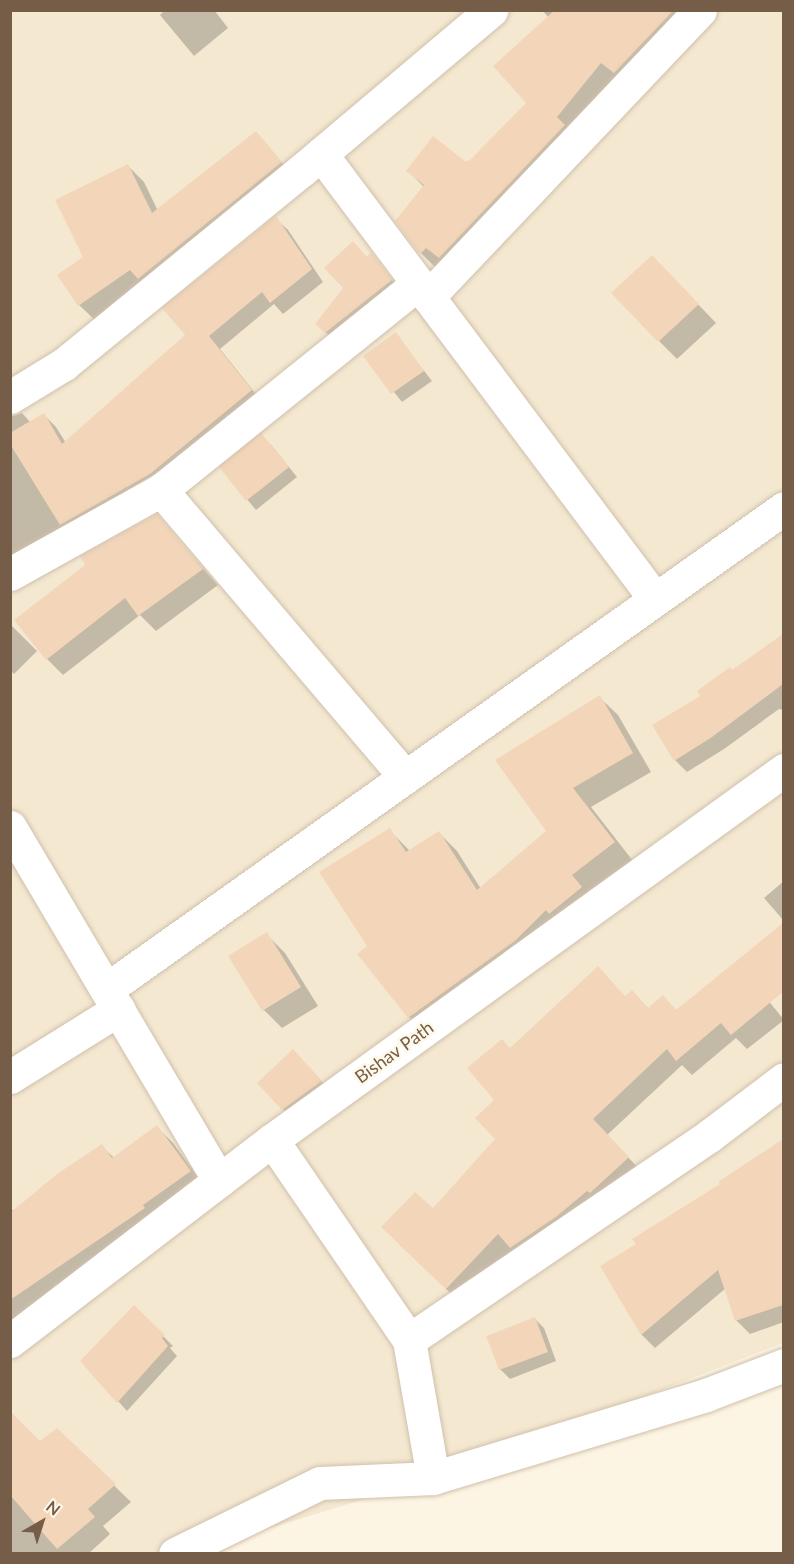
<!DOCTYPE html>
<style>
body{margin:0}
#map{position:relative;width:794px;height:1564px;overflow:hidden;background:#fdf5e3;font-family:Lato,sans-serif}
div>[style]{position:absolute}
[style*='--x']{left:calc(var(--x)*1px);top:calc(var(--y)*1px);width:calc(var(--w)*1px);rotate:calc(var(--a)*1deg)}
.residential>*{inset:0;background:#f4e8d1}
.shadow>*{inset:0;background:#0003}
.building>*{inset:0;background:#f3d6ba}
.roads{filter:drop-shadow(0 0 2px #d0c0ac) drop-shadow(0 0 2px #d0c0ac)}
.minor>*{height:33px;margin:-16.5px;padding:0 16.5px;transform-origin:16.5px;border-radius:16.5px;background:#fff}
span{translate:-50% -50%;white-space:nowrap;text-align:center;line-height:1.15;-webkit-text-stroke:5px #fff9ea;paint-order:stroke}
.street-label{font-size:18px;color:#755d48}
.frame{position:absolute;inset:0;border:12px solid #755d48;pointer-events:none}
.north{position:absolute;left:12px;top:1492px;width:60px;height:60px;-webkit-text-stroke:4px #fff9ea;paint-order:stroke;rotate:39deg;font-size:16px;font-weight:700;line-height:24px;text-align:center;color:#755d48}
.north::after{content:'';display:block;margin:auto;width:21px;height:27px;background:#755d48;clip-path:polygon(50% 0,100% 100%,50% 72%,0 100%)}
</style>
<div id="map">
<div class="residential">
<div style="clip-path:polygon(11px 11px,783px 11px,783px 1343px,433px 1478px,189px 1553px,11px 1554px)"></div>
</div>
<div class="shadow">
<div style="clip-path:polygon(165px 10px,214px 10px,228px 28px,194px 56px,160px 15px)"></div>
<div style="clip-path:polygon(542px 10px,705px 10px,436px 268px,421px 253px,424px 187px,408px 171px,471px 161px,528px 103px,549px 18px)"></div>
<div style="clip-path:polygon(256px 133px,296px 179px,95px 320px,79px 305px,85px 258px,128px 166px,144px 182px,158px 211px)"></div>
<div style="clip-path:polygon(275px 218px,288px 230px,323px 282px,283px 314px,274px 304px,220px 349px,263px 403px,218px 437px,10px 559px,10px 417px,22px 413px,31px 423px,44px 415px,56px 427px,66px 443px,187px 335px)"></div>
<div style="clip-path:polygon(371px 254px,400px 290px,336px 342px,317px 324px)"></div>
<div style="clip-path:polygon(670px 275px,716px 323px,677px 359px,659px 341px)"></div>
<div style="clip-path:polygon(395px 334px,432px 381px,402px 402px,365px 356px)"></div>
<div style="clip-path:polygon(271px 445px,297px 477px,256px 510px,221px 468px)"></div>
<div style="clip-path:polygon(156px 516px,218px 585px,156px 631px,140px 615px,63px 675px,47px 659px)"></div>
<div style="clip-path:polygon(10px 624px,37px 651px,14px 674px,10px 670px)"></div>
<div style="clip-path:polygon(784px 636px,784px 710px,779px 709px,724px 749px,687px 772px,675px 760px,702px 696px,699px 692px)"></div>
<div style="clip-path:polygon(599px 697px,618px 715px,651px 772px,591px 807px,633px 861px,428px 1036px,409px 1017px,359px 954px,369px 946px,389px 830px,410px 851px,439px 833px,457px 851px,481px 889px,548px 831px)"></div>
<div style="clip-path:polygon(784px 881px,784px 921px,764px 898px)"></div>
<div style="clip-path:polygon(266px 934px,285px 953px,318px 1006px,282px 1028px,264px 1010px)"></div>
<div style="clip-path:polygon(751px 979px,784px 1020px,747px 1049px,736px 1038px,692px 1075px,682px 1065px,607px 1135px,643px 1173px,462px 1304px,398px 1243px,433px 1210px,497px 1139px,496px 1101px,511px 1049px,626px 997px,632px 992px,649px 1009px,663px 997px,677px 1011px)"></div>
<div style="clip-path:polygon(311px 1070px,339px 1100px,302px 1127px,283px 1109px)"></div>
<div style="clip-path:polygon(157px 1127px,173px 1143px,206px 1188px,10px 1328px,10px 1209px,15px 1211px,102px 1146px,114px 1158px)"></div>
<div style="clip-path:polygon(784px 1141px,784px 1322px,750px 1334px,736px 1320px,726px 1288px,655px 1348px,642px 1335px,602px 1266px,639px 1244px,722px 1185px,720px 1182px)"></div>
<div style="clip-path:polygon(134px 1307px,173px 1346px,170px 1348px,177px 1356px,127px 1411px,82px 1361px)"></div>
<div style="clip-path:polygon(535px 1319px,544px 1328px,556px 1361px,510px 1379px,500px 1369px)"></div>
<div style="clip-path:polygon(10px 1412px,40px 1443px,57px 1430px,131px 1502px,103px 1526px,110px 1534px,88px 1554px,10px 1554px)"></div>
</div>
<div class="building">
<div style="clip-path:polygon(555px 10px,674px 10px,614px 73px,601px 63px,557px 117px,565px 125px,439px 258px,426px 248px,420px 254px,395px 221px,424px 185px,406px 171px,433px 136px,466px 162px,470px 160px,526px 103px,493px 66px)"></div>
<div style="clip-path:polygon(256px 131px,282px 162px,138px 279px,130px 270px,78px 306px,57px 275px,83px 257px,55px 200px,128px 164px,152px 213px)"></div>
<div style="clip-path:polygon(276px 216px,312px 269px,270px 303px,262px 292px,209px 336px,252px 390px,150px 474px,60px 525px,10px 444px,10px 433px,44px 413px,62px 444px,185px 335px,162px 308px)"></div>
<div style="clip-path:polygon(353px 241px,367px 257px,371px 252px,392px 280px,325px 333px,315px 324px,343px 288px,324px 268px)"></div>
<div style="clip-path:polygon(652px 255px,699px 304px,658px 342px,611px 293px)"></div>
<div style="clip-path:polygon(396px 332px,424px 371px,391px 394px,363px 356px)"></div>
<div style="clip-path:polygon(261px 433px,289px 467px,246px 501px,219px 467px)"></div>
<div style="clip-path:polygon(157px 514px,203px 569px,138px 616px,125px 598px,46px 660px,14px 620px,85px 565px,80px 556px)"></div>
<div style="clip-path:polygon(783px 634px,783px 684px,712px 737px,674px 761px,652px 725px,700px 696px,697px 691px,730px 667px,732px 670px)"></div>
<div style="clip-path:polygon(600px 695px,633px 753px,573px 788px,615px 842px,572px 875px,582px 887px,549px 914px,546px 910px,515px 941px,408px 1018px,357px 954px,367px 946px,319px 872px,390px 828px,406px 852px,439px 831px,477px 890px,546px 831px,495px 760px)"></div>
<div style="clip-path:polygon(783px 923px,783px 992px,731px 1035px,721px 1023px,676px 1061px,667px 1049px,593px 1119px,629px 1157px,590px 1193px,587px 1191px,556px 1217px,510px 1248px,498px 1234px,446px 1289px,381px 1227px,415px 1192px,433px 1208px,495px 1139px,475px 1118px,494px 1100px,467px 1068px,502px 1039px,510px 1048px,598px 966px,625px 996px,632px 990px,648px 1008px,663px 995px,676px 1010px)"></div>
<div style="clip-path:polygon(267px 932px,301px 987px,262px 1011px,228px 956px)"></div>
<div style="clip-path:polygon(293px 1049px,322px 1081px,282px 1110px,257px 1083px)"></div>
<div style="clip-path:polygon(157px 1125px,191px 1171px,143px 1205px,145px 1208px,10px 1300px,10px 1213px,57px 1174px,102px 1144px,112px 1158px)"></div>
<div style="clip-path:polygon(783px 1139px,783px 1305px,735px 1321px,718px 1270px,641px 1335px,600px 1266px,636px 1244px,632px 1239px,720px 1184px,718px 1182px)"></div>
<div style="clip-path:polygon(134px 1305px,165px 1335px,162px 1338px,168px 1346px,117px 1403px,80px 1361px)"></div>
<div style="clip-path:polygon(535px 1317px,548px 1352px,499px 1370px,486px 1336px)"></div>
<div style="clip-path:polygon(10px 1411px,40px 1441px,57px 1428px,116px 1484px,88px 1509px,95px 1517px,57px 1549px,10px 1495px)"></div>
</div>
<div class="roads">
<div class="minor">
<div style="--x:321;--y:154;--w:556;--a:53.11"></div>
<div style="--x:428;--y:297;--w:395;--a:-46.5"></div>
<div style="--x:10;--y:397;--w:63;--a:-31.4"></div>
<div style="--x:64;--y:364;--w:307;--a:-39.2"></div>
<div style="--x:302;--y:170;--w:248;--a:-40.2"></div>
<div style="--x:161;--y:490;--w:377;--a:49.6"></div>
<div style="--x:10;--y:574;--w:173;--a:-29.1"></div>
<div style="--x:161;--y:490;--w:330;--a:-38.8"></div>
<div style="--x:10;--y:827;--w:411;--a:59.4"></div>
<div style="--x:107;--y:989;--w:830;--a:-35.39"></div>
<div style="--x:10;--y:1077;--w:128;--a:-32"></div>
<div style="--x:272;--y:1140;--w:242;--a:55.6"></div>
<div style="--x:409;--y:1340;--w:140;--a:80.1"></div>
<div style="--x:409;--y:1340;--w:363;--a:-34.2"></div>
<div style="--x:709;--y:1136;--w:94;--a:-37.2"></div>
<div style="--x:10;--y:1341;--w:330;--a:-37.5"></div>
<div style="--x:272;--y:1140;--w:632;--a:-35.85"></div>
<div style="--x:175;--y:1554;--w:161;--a:-26.1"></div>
<div style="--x:320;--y:1483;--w:113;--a:-2.5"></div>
<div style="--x:433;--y:1478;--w:285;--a:-16.9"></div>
<div style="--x:706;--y:1395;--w:84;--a:-21"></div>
</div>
</div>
<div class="street-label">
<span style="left:394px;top:1052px;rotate:-36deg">Bishav Path</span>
</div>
<div class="frame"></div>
<div class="north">N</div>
</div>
